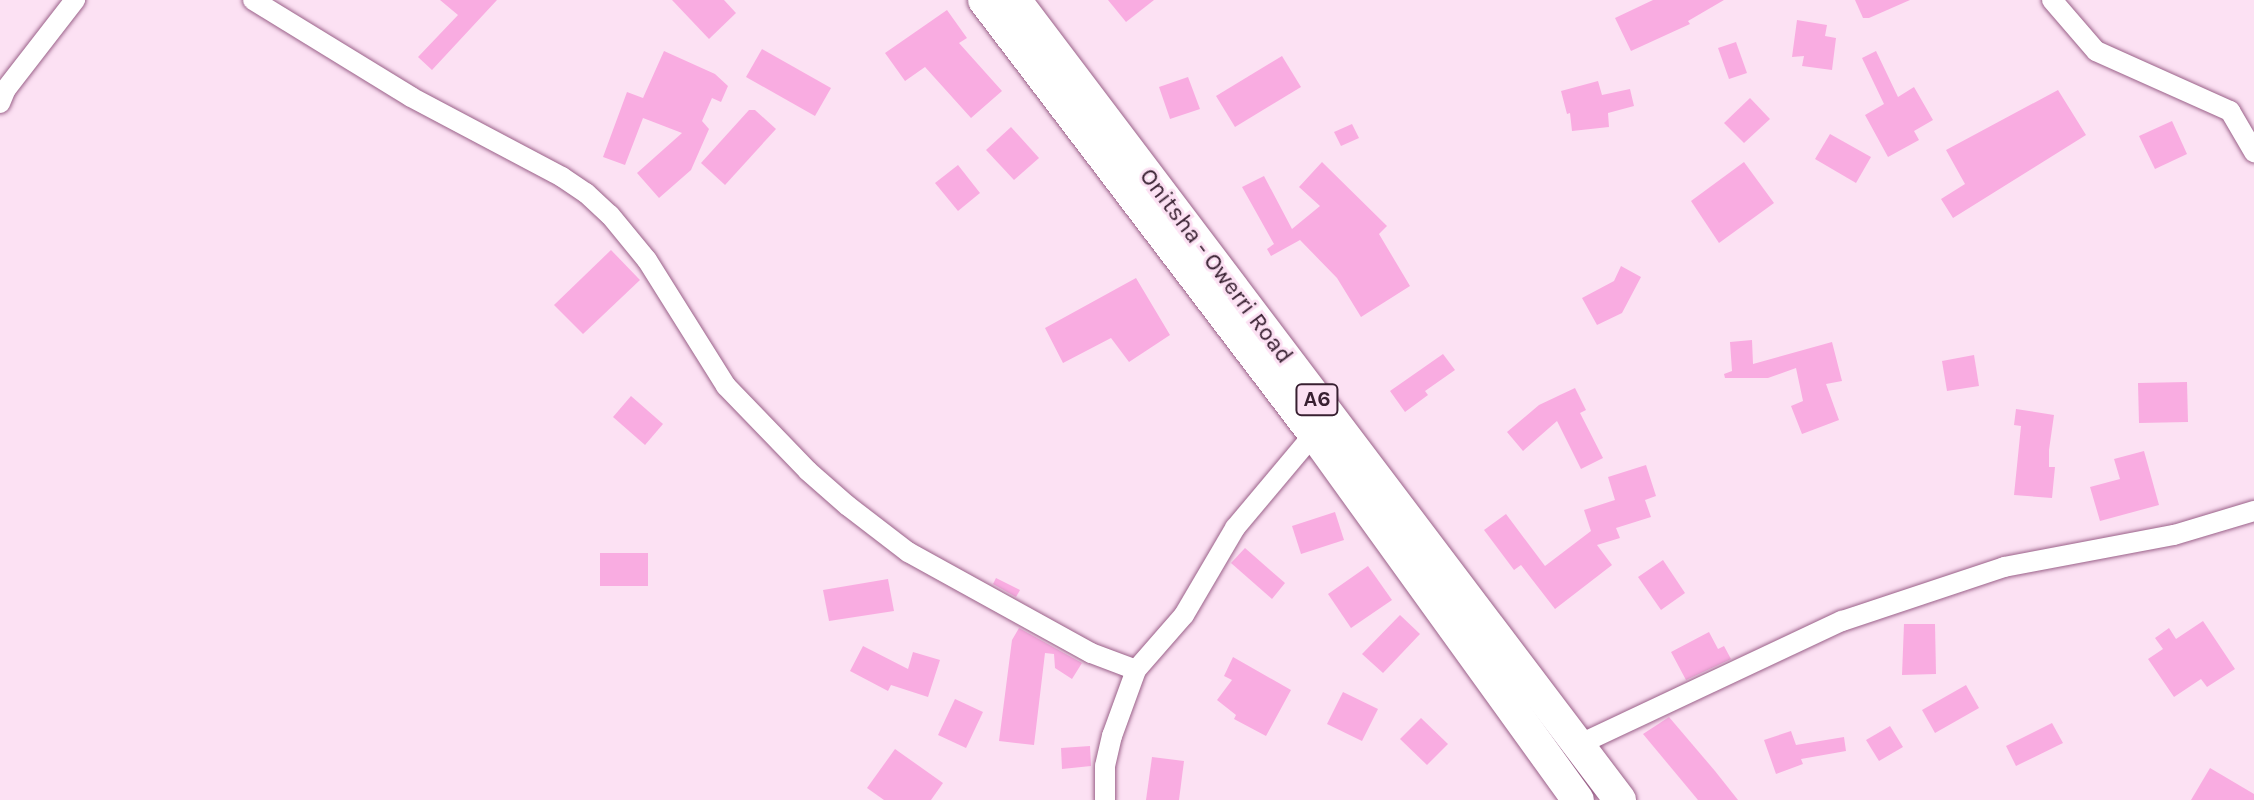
<!DOCTYPE html>
<style>
body{margin:0}
#map{position:relative;width:2254px;height:800px;overflow:hidden;background:#fce1f3;font-family:Karla,sans-serif}
div>[style]{position:absolute}
[style*='--x']{left:calc(var(--x)*1px);top:calc(var(--y)*1px);width:calc(var(--w)*1px);rotate:calc(var(--a)*1deg)}
.building>*{inset:0;background:#f9ace1}
.roads{filter:drop-shadow(0 0 2px #9a6189) drop-shadow(0 0 2px #9a6189)}
.minor>*{height:20px;margin:-10px;padding:0 10px;transform-origin:10px;border-radius:10px;background:#fff}
.trunk>*{height:32px;margin:-16px;padding:0 16px;transform-origin:16px;border-radius:16px;background:#fff}
span{translate:-50% -50%;white-space:nowrap;text-align:center;line-height:1.15;-webkit-text-stroke:6px #fce1f3;paint-order:stroke}
.shield-label span{padding:2px 6px;background:#fce1f3;border:2px solid;border-radius:6px;-webkit-text-stroke-width:0}
.shield-label{font-size:22px;color:#382031;font-weight:700}
.street-label{font-size:24px;color:#382031}
</style>
<div id="map">
<div class="building">
<div style="clip-path:polygon(440px 0,497px 0,432px 70px,418px 57px,458px 15px)"></div>
<div style="clip-path:polygon(672px 0,724px 0,736px 13px,709px 39px)"></div>
<div style="clip-path:polygon(1108px 0,1154px 0,1126px 22px)"></div>
<div style="clip-path:polygon(1653px 0,1724px 0,1688px 21px,1690px 24px,1631px 51px,1615px 18px)"></div>
<div style="clip-path:polygon(1855px 0,1910px 0,1869px 18px,1863px 18px)"></div>
<div style="clip-path:polygon(947px 10px,967px 38px,959px 43px,1002px 91px,971px 118px,925px 67px,905px 81px,885px 53px)"></div>
<div style="clip-path:polygon(1797px 20px,1827px 25px,1825px 36px,1836px 38px,1832px 70px,1802px 66px,1804px 56px,1792px 57px)"></div>
<div style="clip-path:polygon(1736px 42px,1747px 73px,1729px 79px,1718px 48px)"></div>
<div style="clip-path:polygon(762px 49px,831px 88px,815px 116px,746px 77px)"></div>
<div style="clip-path:polygon(664px 51px,715px 74px,728px 86px,721px 102px,712px 98px,702px 121px,709px 129px,691px 170px,659px 198px,637px 173px,682px 133px,643px 118px,625px 165px,603px 157px,627px 92px,643px 98px)"></div>
<div style="clip-path:polygon(1876px 51px,1898px 97px,1914px 87px,1933px 120px,1914px 131px,1919px 140px,1888px 157px,1865px 115px,1884px 104px,1862px 58px)"></div>
<div style="clip-path:polygon(1282px 56px,1301px 87px,1235px 127px,1216px 96px)"></div>
<div style="clip-path:polygon(1188px 77px,1200px 109px,1170px 119px,1159px 87px)"></div>
<div style="clip-path:polygon(1598px 81px,1602px 95px,1630px 89px,1634px 106px,1608px 113px,1609px 127px,1572px 131px,1570px 113px,1567px 114px,1561px 91px)"></div>
<div style="clip-path:polygon(2058px 90px,2086px 135px,1953px 218px,1941px 199px,1965px 184px,1946px 150px)"></div>
<div style="clip-path:polygon(1750px 98px,1770px 119px,1744px 143px,1724px 123px)"></div>
<div style="clip-path:polygon(749px 110px,755px 110px,776px 129px,725px 185px,701px 163px)"></div>
<div style="clip-path:polygon(2172px 121px,2187px 154px,2155px 169px,2139px 136px)"></div>
<div style="clip-path:polygon(1352px 124px,1359px 138px,1341px 146px,1334px 132px)"></div>
<div style="clip-path:polygon(1011px 127px,1039px 158px,1014px 180px,986px 150px)"></div>
<div style="clip-path:polygon(1830px 134px,1871px 157px,1856px 183px,1815px 159px)"></div>
<div style="clip-path:polygon(1322px 162px,1387px 226px,1379px 234px,1410px 286px,1361px 317px,1337px 278px,1300px 240px,1271px 256px,1267px 249px,1274px 244px,1242px 187px,1264px 176px,1292px 229px,1320px 206px,1299px 187px)"></div>
<div style="clip-path:polygon(1744px 162px,1774px 203px,1719px 243px,1691px 201px)"></div>
<div style="clip-path:polygon(958px 165px,980px 193px,958px 211px,935px 183px)"></div>
<div style="clip-path:polygon(611px 250px,640px 280px,583px 334px,554px 305px)"></div>
<div style="clip-path:polygon(1621px 266px,1641px 277px,1622px 313px,1597px 325px,1582px 298px,1614px 281px)"></div>
<div style="clip-path:polygon(1136px 278px,1170px 335px,1129px 362px,1111px 338px,1063px 363px,1045px 328px)"></div>
<div style="clip-path:polygon(1752px 340px,1753px 364px,1832px 342px,1842px 381px,1826px 384px,1839px 420px,1802px 434px,1791px 406px,1803px 401px,1796px 368px,1768px 378px,1725px 378px,1724px 374px,1732px 371px,1730px 342px)"></div>
<div style="clip-path:polygon(1443px 354px,1455px 370px,1425px 391px,1428px 395px,1405px 412px,1390px 391px)"></div>
<div style="clip-path:polygon(1974px 355px,1979px 386px,1947px 391px,1942px 361px)"></div>
<div style="clip-path:polygon(2187px 382px,2188px 422px,2139px 423px,2138px 383px)"></div>
<div style="clip-path:polygon(1575px 388px,1586px 410px,1580px 413px,1603px 458px,1581px 469px,1557px 421px,1523px 451px,1507px 432px,1539px 405px)"></div>
<div style="clip-path:polygon(631px 396px,663px 424px,645px 445px,613px 417px)"></div>
<div style="clip-path:polygon(2016px 409px,2054px 415px,2049px 450px,2049px 467px,2055px 467px,2052px 498px,2014px 495px,2021px 426px,2014px 425px)"></div>
<div style="clip-path:polygon(2144px 451px,2159px 505px,2100px 521px,2090px 487px,2120px 479px,2114px 459px)"></div>
<div style="clip-path:polygon(1646px 465px,1656px 496px,1645px 500px,1651px 517px,1616px 528px,1620px 538px,1597px 545px,1612px 565px,1555px 609px,1521px 565px,1514px 570px,1484px 530px,1506px 514px,1545px 566px,1591px 531px,1584px 510px,1615px 500px,1608px 477px)"></div>
<div style="clip-path:polygon(1335px 512px,1344px 540px,1301px 554px,1292px 526px)"></div>
<div style="clip-path:polygon(1245px 548px,1285px 583px,1272px 599px,1231px 563px)"></div>
<div style="clip-path:polygon(600px 553px,648px 553px,648px 586px,600px 586px)"></div>
<div style="clip-path:polygon(1663px 560px,1685px 593px,1661px 610px,1638px 577px)"></div>
<div style="clip-path:polygon(1368px 566px,1392px 600px,1351px 628px,1328px 594px)"></div>
<div style="clip-path:polygon(996px 578px,1020px 590px,1016px 597px,993px 584px)"></div>
<div style="clip-path:polygon(888px 579px,894px 611px,829px 621px,823px 590px)"></div>
<div style="clip-path:polygon(1400px 615px,1420px 634px,1383px 673px,1362px 654px)"></div>
<div style="clip-path:polygon(2203px 621px,2235px 669px,2207px 687px,2201px 679px,2174px 697px,2148px 659px,2163px 649px,2155px 638px,2169px 628px,2176px 639px)"></div>
<div style="clip-path:polygon(1904px 624px,1935px 624px,1936px 674px,1902px 675px)"></div>
<div style="clip-path:polygon(1019px 628px,1082px 663px,1072px 679px,1055px 668px,1054px 654px,1045px 653px,1034px 745px,999px 741px,1012px 640px)"></div>
<div style="clip-path:polygon(1709px 632px,1718px 649px,1724px 646px,1731px 659px,1686px 680px,1671px 652px)"></div>
<div style="clip-path:polygon(863px 646px,908px 669px,913px 652px,940px 660px,928px 697px,891px 685px,888px 691px,850px 671px)"></div>
<div style="clip-path:polygon(1233px 657px,1291px 690px,1266px 736px,1234px 719px,1236px 715px,1217px 700px,1232px 680px,1224px 676px)"></div>
<div style="clip-path:polygon(1966px 685px,1979px 708px,1935px 733px,1922px 710px)"></div>
<div style="clip-path:polygon(1343px 692px,1378px 709px,1362px 741px,1327px 724px)"></div>
<div style="clip-path:polygon(955px 699px,983px 712px,966px 748px,938px 735px)"></div>
<div style="clip-path:polygon(1669px 717px,1715px 771px,1738px 800px,1698px 800px,1643px 734px)"></div>
<div style="clip-path:polygon(1421px 718px,1448px 744px,1427px 765px,1400px 739px)"></div>
<div style="clip-path:polygon(2052px 723px,2063px 743px,2016px 766px,2006px 746px)"></div>
<div style="clip-path:polygon(1890px 726px,1903px 747px,1879px 761px,1866px 740px)"></div>
<div style="clip-path:polygon(1791px 731px,1796px 745px,1844px 737px,1846px 751px,1801px 759px,1803px 764px,1776px 774px,1764px 740px)"></div>
<div style="clip-path:polygon(1090px 746px,1091px 766px,1062px 769px,1061px 748px)"></div>
<div style="clip-path:polygon(895px 749px,943px 783px,931px 800px,884px 800px,867px 788px)"></div>
<div style="clip-path:polygon(1152px 757px,1184px 761px,1179px 800px,1146px 800px)"></div>
<div style="clip-path:polygon(2210px 768px,2254px 794px,2254px 800px,2191px 800px)"></div>
</div>
<div class="roads">
<div class="minor">
<div style="--x:253;--y:0;--w:185;--a:31.5"></div>
<div style="--x:411;--y:97;--w:171;--a:27.9"></div>
<div style="--x:562;--y:177;--w:29;--a:34"></div>
<div style="--x:586;--y:193;--w:33;--a:43"></div>
<div style="--x:610;--y:215;--w:58;--a:50.6"></div>
<div style="--x:647;--y:260;--w:149;--a:57.9"></div>
<div style="--x:726;--y:386;--w:118;--a:46"></div>
<div style="--x:808;--y:471;--w:53;--a:41.2"></div>
<div style="--x:848;--y:506;--w:76;--a:37.5"></div>
<div style="--x:908;--y:552;--w:209;--a:28.9"></div>
<div style="--x:1091;--y:653;--w:48;--a:20.7"></div>
<div style="--x:2052;--y:0;--w:67;--a:49.2"></div>
<div style="--x:2096;--y:51;--w:147;--a:24.1"></div>
<div style="--x:2230;--y:111;--w:48;--a:59.7"></div>
<div style="--x:0;--y:103;--w:15;--a:-67"></div>
<div style="--x:6;--y:89;--w:113;--a:-52.2"></div>
<div style="--x:1578;--y:745;--w:292;--a:-25.2"></div>
<div style="--x:1842;--y:621;--w:171;--a:-18.4"></div>
<div style="--x:2004;--y:567;--w:173;--a:-10.7"></div>
<div style="--x:2174;--y:535;--w:84;--a:-16.7"></div>
<div style="--x:1105;--y:800;--w:34;--a:-90"></div>
<div style="--x:1105;--y:766;--w:31;--a:-77"></div>
<div style="--x:1112;--y:736;--w:70;--a:-70"></div>
<div style="--x:1136;--y:670;--w:73;--a:-48.9"></div>
<div style="--x:1184;--y:615;--w:101;--a:-59.6"></div>
<div style="--x:1235;--y:528;--w:123;--a:-50"></div>
</div>
<div class="trunk">
<div style="--x:984;--y:0;--w:545;--a:52.75"></div>
<div style="--x:1314;--y:434;--w:451;--a:54.2"></div>
<div style="--x:1015;--y:0;--w:1003;--a:52.9"></div>
</div>
</div>
<div class="shield-label">
<span style="left:1317px;top:400px">A6</span>
</div>
<div class="street-label">
<span style="left:1216px;top:266px;rotate:53deg">Onitsha - Owerri Road</span>
</div>
</div>
